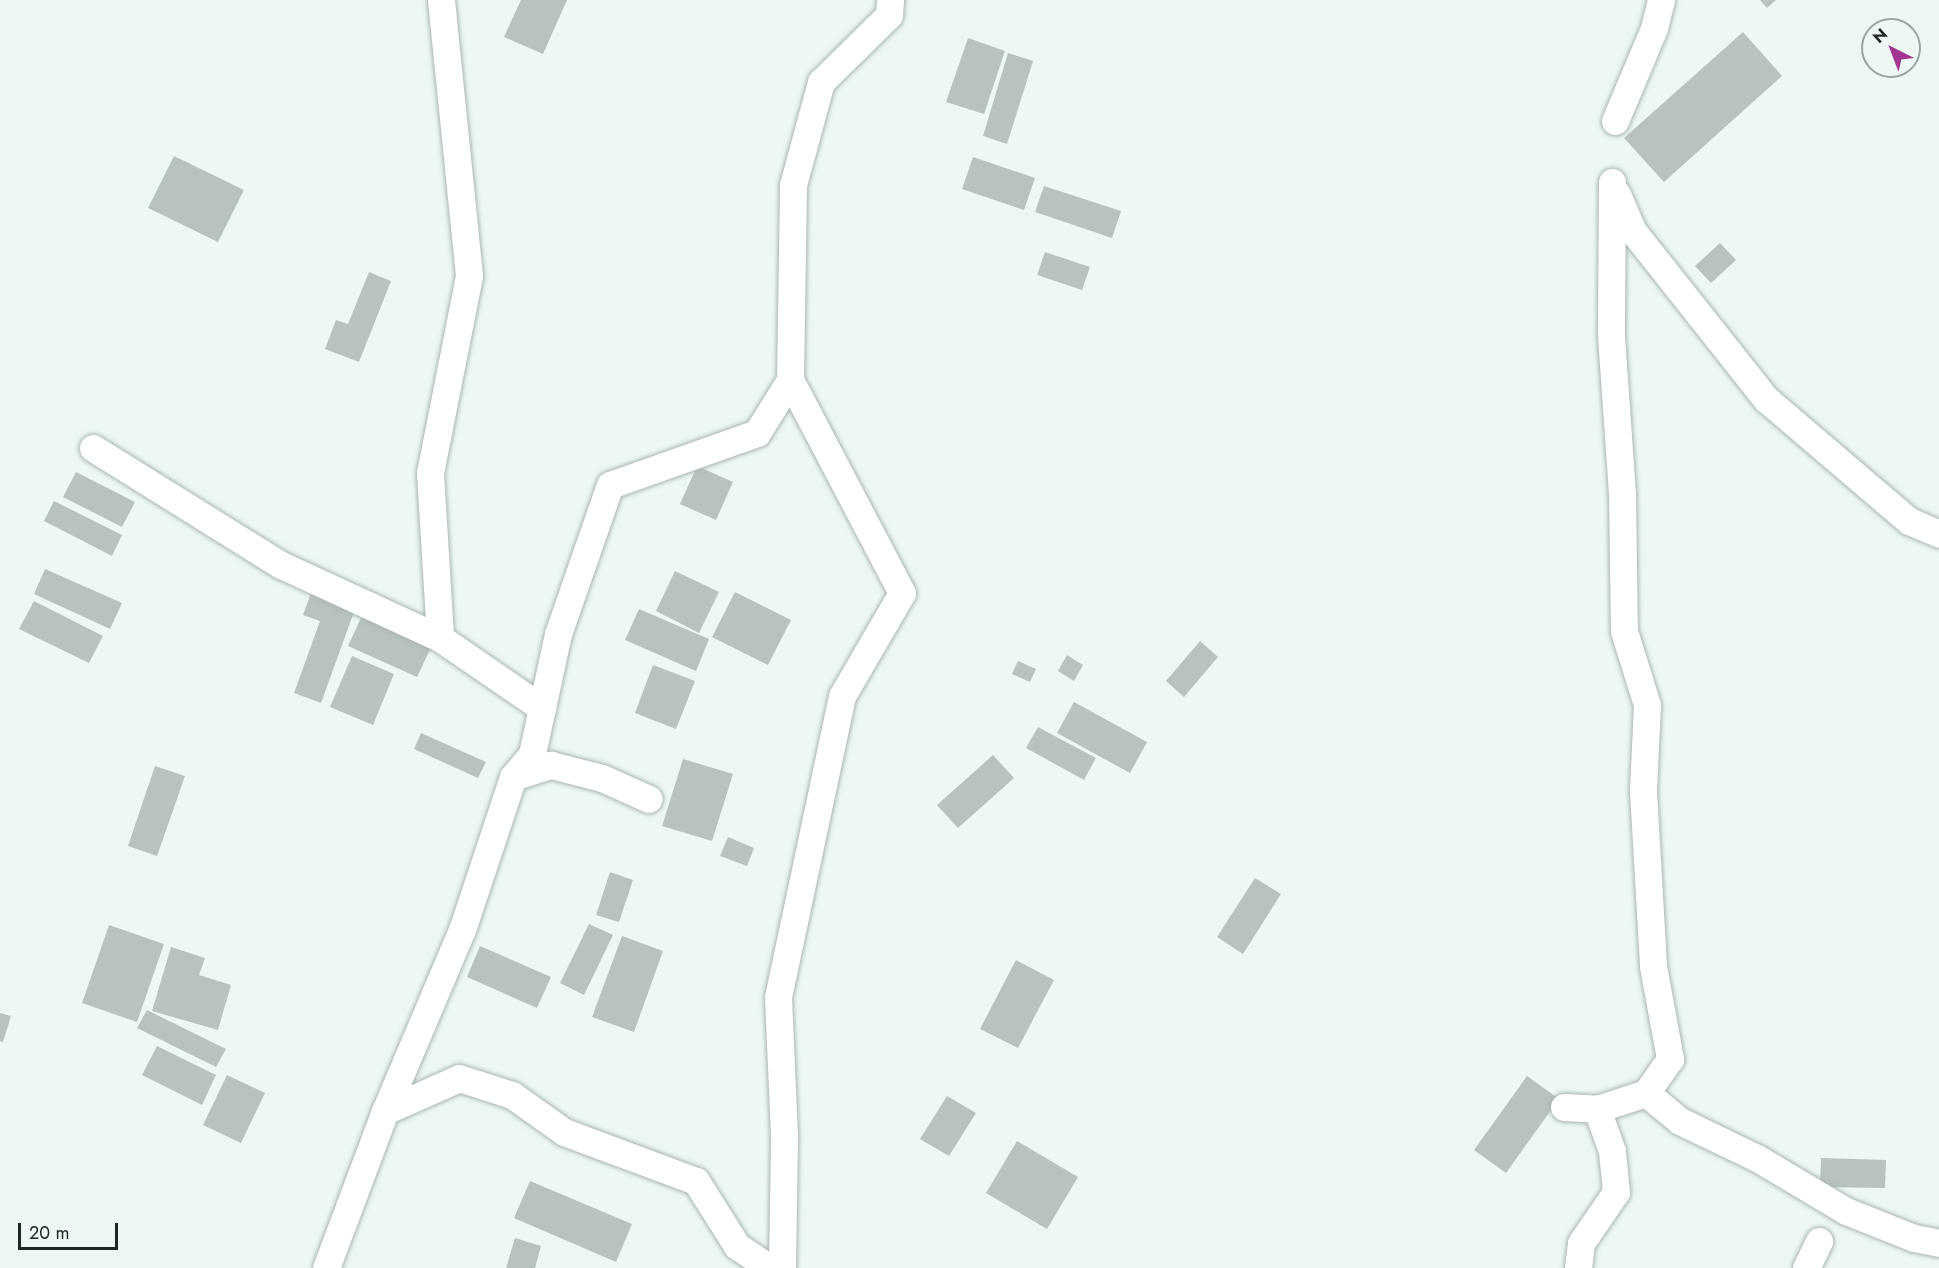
<!DOCTYPE html>
<style>
body{margin:0}
#map{position:relative;width:1939px;height:1268px;overflow:hidden;background:#edf8f5;font-family:Jost,sans-serif}
div>[style]{position:absolute}
[style*='--x']{left:calc(var(--x)*1px);top:calc(var(--y)*1px);width:calc(var(--w)*1px);rotate:calc(var(--a)*1deg)}
.building>*{inset:0;background:#b8c2bf}
.roads{filter:drop-shadow(0 0 2px #abb5b2) drop-shadow(0 0 2px #abb5b2)}
.street>*{height:27px;margin:-13.5px;padding:0 13.5px;transform-origin:13.5px;border-radius:13.5px;background:#fff}
span{translate:-50% -50%;white-space:nowrap;text-align:center;line-height:1.15;-webkit-text-stroke:5px #edf8f5;paint-order:stroke}
.north{position:absolute;left:1861px;top:18px;width:60px;height:60px;box-sizing:border-box;background:#edf8f5;border:2px solid #9ca4a2;border-radius:50%;rotate:318deg;font-size:16px;font-weight:700;line-height:24px;text-align:center;color:#222625}
.north::after{content:'';display:block;margin:auto;width:21px;height:27px;background:#a23492;clip-path:polygon(50% 0,100% 100%,50% 72%,0 100%)}
.scale{position:absolute;left:18px;top:1223px;width:100px;height:27px;box-sizing:border-box;border:3px solid #222625;border-top:0;padding-left:8px;font-size:18px;line-height:21px;white-space:nowrap;color:#222625;-webkit-text-stroke:4px #edf8f5;paint-order:stroke}
</style>
<div id="map">
<div class="building">
<div style="clip-path:polygon(521px 0,567px 0,543px 54px,504px 37px)"></div>
<div style="clip-path:polygon(1760px 0,1776px 0,1767px 8px)"></div>
<div style="clip-path:polygon(1743px 32px,1782px 76px,1664px 182px,1624px 138px)"></div>
<div style="clip-path:polygon(968px 38px,1005px 51px,984px 114px,946px 102px)"></div>
<div style="clip-path:polygon(1008px 53px,1033px 61px,1007px 144px,983px 136px)"></div>
<div style="clip-path:polygon(174px 156px,244px 190px,218px 242px,148px 208px)"></div>
<div style="clip-path:polygon(973px 157px,1035px 178px,1024px 210px,962px 189px)"></div>
<div style="clip-path:polygon(1044px 186px,1121px 211px,1112px 238px,1035px 212px)"></div>
<div style="clip-path:polygon(1720px 243px,1736px 260px,1711px 283px,1695px 266px)"></div>
<div style="clip-path:polygon(1045px 252px,1090px 267px,1082px 290px,1037px 275px)"></div>
<div style="clip-path:polygon(369px 272px,391px 281px,359px 362px,325px 349px,336px 320px,348px 324px)"></div>
<div style="clip-path:polygon(697px 466px,733px 482px,716px 520px,680px 504px)"></div>
<div style="clip-path:polygon(76px 472px,135px 502px,122px 527px,63px 497px)"></div>
<div style="clip-path:polygon(54px 501px,122px 535px,112px 556px,44px 521px)"></div>
<div style="clip-path:polygon(45px 569px,122px 603px,110px 629px,34px 594px)"></div>
<div style="clip-path:polygon(675px 571px,719px 592px,699px 633px,656px 611px)"></div>
<div style="clip-path:polygon(314px 585px,358px 601px,321px 703px,294px 693px,320px 621px,303px 615px)"></div>
<div style="clip-path:polygon(735px 592px,791px 620px,768px 665px,712px 637px)"></div>
<div style="clip-path:polygon(34px 601px,103px 636px,89px 663px,19px 629px)"></div>
<div style="clip-path:polygon(365px 609px,434px 641px,417px 677px,348px 646px)"></div>
<div style="clip-path:polygon(639px 609px,709px 639px,696px 671px,625px 640px)"></div>
<div style="clip-path:polygon(1200px 641px,1218px 657px,1184px 697px,1166px 681px)"></div>
<div style="clip-path:polygon(1067px 655px,1083px 665px,1074px 681px,1058px 671px)"></div>
<div style="clip-path:polygon(352px 656px,394px 674px,373px 725px,330px 707px)"></div>
<div style="clip-path:polygon(1018px 661px,1036px 669px,1030px 682px,1012px 674px)"></div>
<div style="clip-path:polygon(653px 665px,695px 681px,676px 729px,635px 713px)"></div>
<div style="clip-path:polygon(1074px 702px,1147px 742px,1130px 773px,1057px 733px)"></div>
<div style="clip-path:polygon(1038px 727px,1096px 758px,1084px 780px,1026px 748px)"></div>
<div style="clip-path:polygon(421px 733px,486px 762px,478px 778px,414px 749px)"></div>
<div style="clip-path:polygon(993px 755px,1014px 778px,958px 828px,937px 805px)"></div>
<div style="clip-path:polygon(683px 759px,733px 774px,712px 841px,662px 826px)"></div>
<div style="clip-path:polygon(155px 766px,185px 776px,157px 856px,128px 846px)"></div>
<div style="clip-path:polygon(728px 837px,754px 848px,747px 866px,720px 856px)"></div>
<div style="clip-path:polygon(610px 872px,633px 880px,619px 922px,596px 915px)"></div>
<div style="clip-path:polygon(1255px 878px,1281px 894px,1243px 954px,1217px 937px)"></div>
<div style="clip-path:polygon(589px 924px,613px 935px,584px 995px,560px 983px)"></div>
<div style="clip-path:polygon(109px 925px,164px 944px,137px 1022px,82px 1003px)"></div>
<div style="clip-path:polygon(622px 936px,663px 951px,634px 1032px,592px 1017px)"></div>
<div style="clip-path:polygon(480px 946px,551px 977px,537px 1008px,467px 977px)"></div>
<div style="clip-path:polygon(171px 947px,205px 958px,199px 975px,231px 985px,218px 1030px,152px 1011px)"></div>
<div style="clip-path:polygon(1016px 960px,1054px 980px,1018px 1048px,980px 1029px)"></div>
<div style="clip-path:polygon(147px 1010px,226px 1049px,216px 1067px,137px 1028px)"></div>
<div style="clip-path:polygon(0 1013px,11px 1016px,3px 1042px,0 1041px)"></div>
<div style="clip-path:polygon(157px 1046px,216px 1075px,202px 1105px,142px 1075px)"></div>
<div style="clip-path:polygon(227px 1075px,265px 1093px,241px 1143px,203px 1125px)"></div>
<div style="clip-path:polygon(1527px 1076px,1559px 1099px,1506px 1173px,1474px 1150px)"></div>
<div style="clip-path:polygon(947px 1096px,976px 1113px,949px 1156px,920px 1139px)"></div>
<div style="clip-path:polygon(1017px 1141px,1078px 1177px,1047px 1229px,986px 1193px)"></div>
<div style="clip-path:polygon(1821px 1158px,1886px 1160px,1885px 1188px,1820px 1187px)"></div>
<div style="clip-path:polygon(530px 1181px,632px 1224px,616px 1262px,514px 1218px)"></div>
<div style="clip-path:polygon(515px 1238px,541px 1246px,535px 1268px,506px 1268px)"></div>
</div>
<div class="roads">
<div class="street">
<div style="--x:441;--y:0;--w:277;--a:84.2"></div>
<div style="--x:469;--y:276;--w:201;--a:101.2"></div>
<div style="--x:430;--y:473;--w:165;--a:86.5"></div>
<div style="--x:440;--y:638;--w:124;--a:34.5"></div>
<div style="--x:1615;--y:121;--w:101;--a:-67.2"></div>
<div style="--x:1654;--y:28;--w:29;--a:-76"></div>
<div style="--x:1612;--y:182;--w:154;--a:90.4"></div>
<div style="--x:1611;--y:336;--w:157;--a:86"></div>
<div style="--x:1622;--y:493;--w:138;--a:89.2"></div>
<div style="--x:1624;--y:631;--w:77;--a:72.7"></div>
<div style="--x:1647;--y:705;--w:86;--a:92.7"></div>
<div style="--x:1643;--y:791;--w:175;--a:86.7"></div>
<div style="--x:1653;--y:966;--w:95;--a:79.6"></div>
<div style="--x:1670;--y:1059;--w:42;--a:125.2"></div>
<div style="--x:1617;--y:194;--w:39;--a:67"></div>
<div style="--x:1632;--y:230;--w:216;--a:51.6"></div>
<div style="--x:1766;--y:399;--w:188;--a:40.5"></div>
<div style="--x:1909;--y:521;--w:33;--a:23"></div>
<div style="--x:93;--y:448;--w:221;--a:31.9"></div>
<div style="--x:281;--y:565;--w:175;--a:24.7"></div>
<div style="--x:513;--y:777;--w:40;--a:-18"></div>
<div style="--x:551;--y:765;--w:53;--a:14.3"></div>
<div style="--x:602;--y:778;--w:51;--a:24.1"></div>
<div style="--x:1564;--y:1107;--w:33;--a:3"></div>
<div style="--x:1597;--y:1109;--w:52;--a:-18.1"></div>
<div style="--x:1646;--y:1093;--w:44;--a:39.5"></div>
<div style="--x:1680;--y:1121;--w:85;--a:25.7"></div>
<div style="--x:1757;--y:1158;--w:104;--a:30.8"></div>
<div style="--x:1846;--y:1211;--w:73;--a:21.7"></div>
<div style="--x:1914;--y:1238;--w:25;--a:11"></div>
<div style="--x:385;--y:1111;--w:81;--a:-24"></div>
<div style="--x:459;--y:1078;--w:56;--a:17.8"></div>
<div style="--x:512;--y:1095;--w:64;--a:35.4"></div>
<div style="--x:564;--y:1132;--w:141;--a:20.4"></div>
<div style="--x:696;--y:1181;--w:77;--a:57.8"></div>
<div style="--x:737;--y:1246;--w:40;--a:34"></div>
<div style="--x:326;--y:1268;--w:168;--a:-69.4"></div>
<div style="--x:385;--y:1111;--w:197;--a:-67"></div>
<div style="--x:462;--y:930;--w:161;--a:-71.6"></div>
<div style="--x:513;--y:777;--w:30;--a:-50"></div>
<div style="--x:532;--y:754;--w:123;--a:-77.8"></div>
<div style="--x:558;--y:634;--w:158;--a:-70.8"></div>
<div style="--x:610;--y:485;--w:156;--a:-19.5"></div>
<div style="--x:757;--y:433;--w:62;--a:-58.1"></div>
<div style="--x:782;--y:1268;--w:133;--a:-89.1"></div>
<div style="--x:784;--y:1135;--w:138;--a:-92.5"></div>
<div style="--x:778;--y:997;--w:308;--a:-78"></div>
<div style="--x:842;--y:696;--w:119;--a:-59.8"></div>
<div style="--x:902;--y:593;--w:241;--a:-117.7"></div>
<div style="--x:790;--y:380;--w:195;--a:-89.1"></div>
<div style="--x:793;--y:185;--w:107;--a:-74.8"></div>
<div style="--x:821;--y:82;--w:95;--a:-44.6"></div>
<div style="--x:889;--y:15;--w:15;--a:-86"></div>
<div style="--x:1578;--y:1268;--w:25;--a:-83"></div>
<div style="--x:1581;--y:1243;--w:62;--a:-55.5"></div>
<div style="--x:1616;--y:1192;--w:41;--a:-95.6"></div>
<div style="--x:1612;--y:1151;--w:45;--a:-109.7"></div>
<div style="--x:1806;--y:1268;--w:30;--a:-64"></div>
</div>
</div>
<div class="north">N</div>
<div class="scale">20 m</div>
</div>
